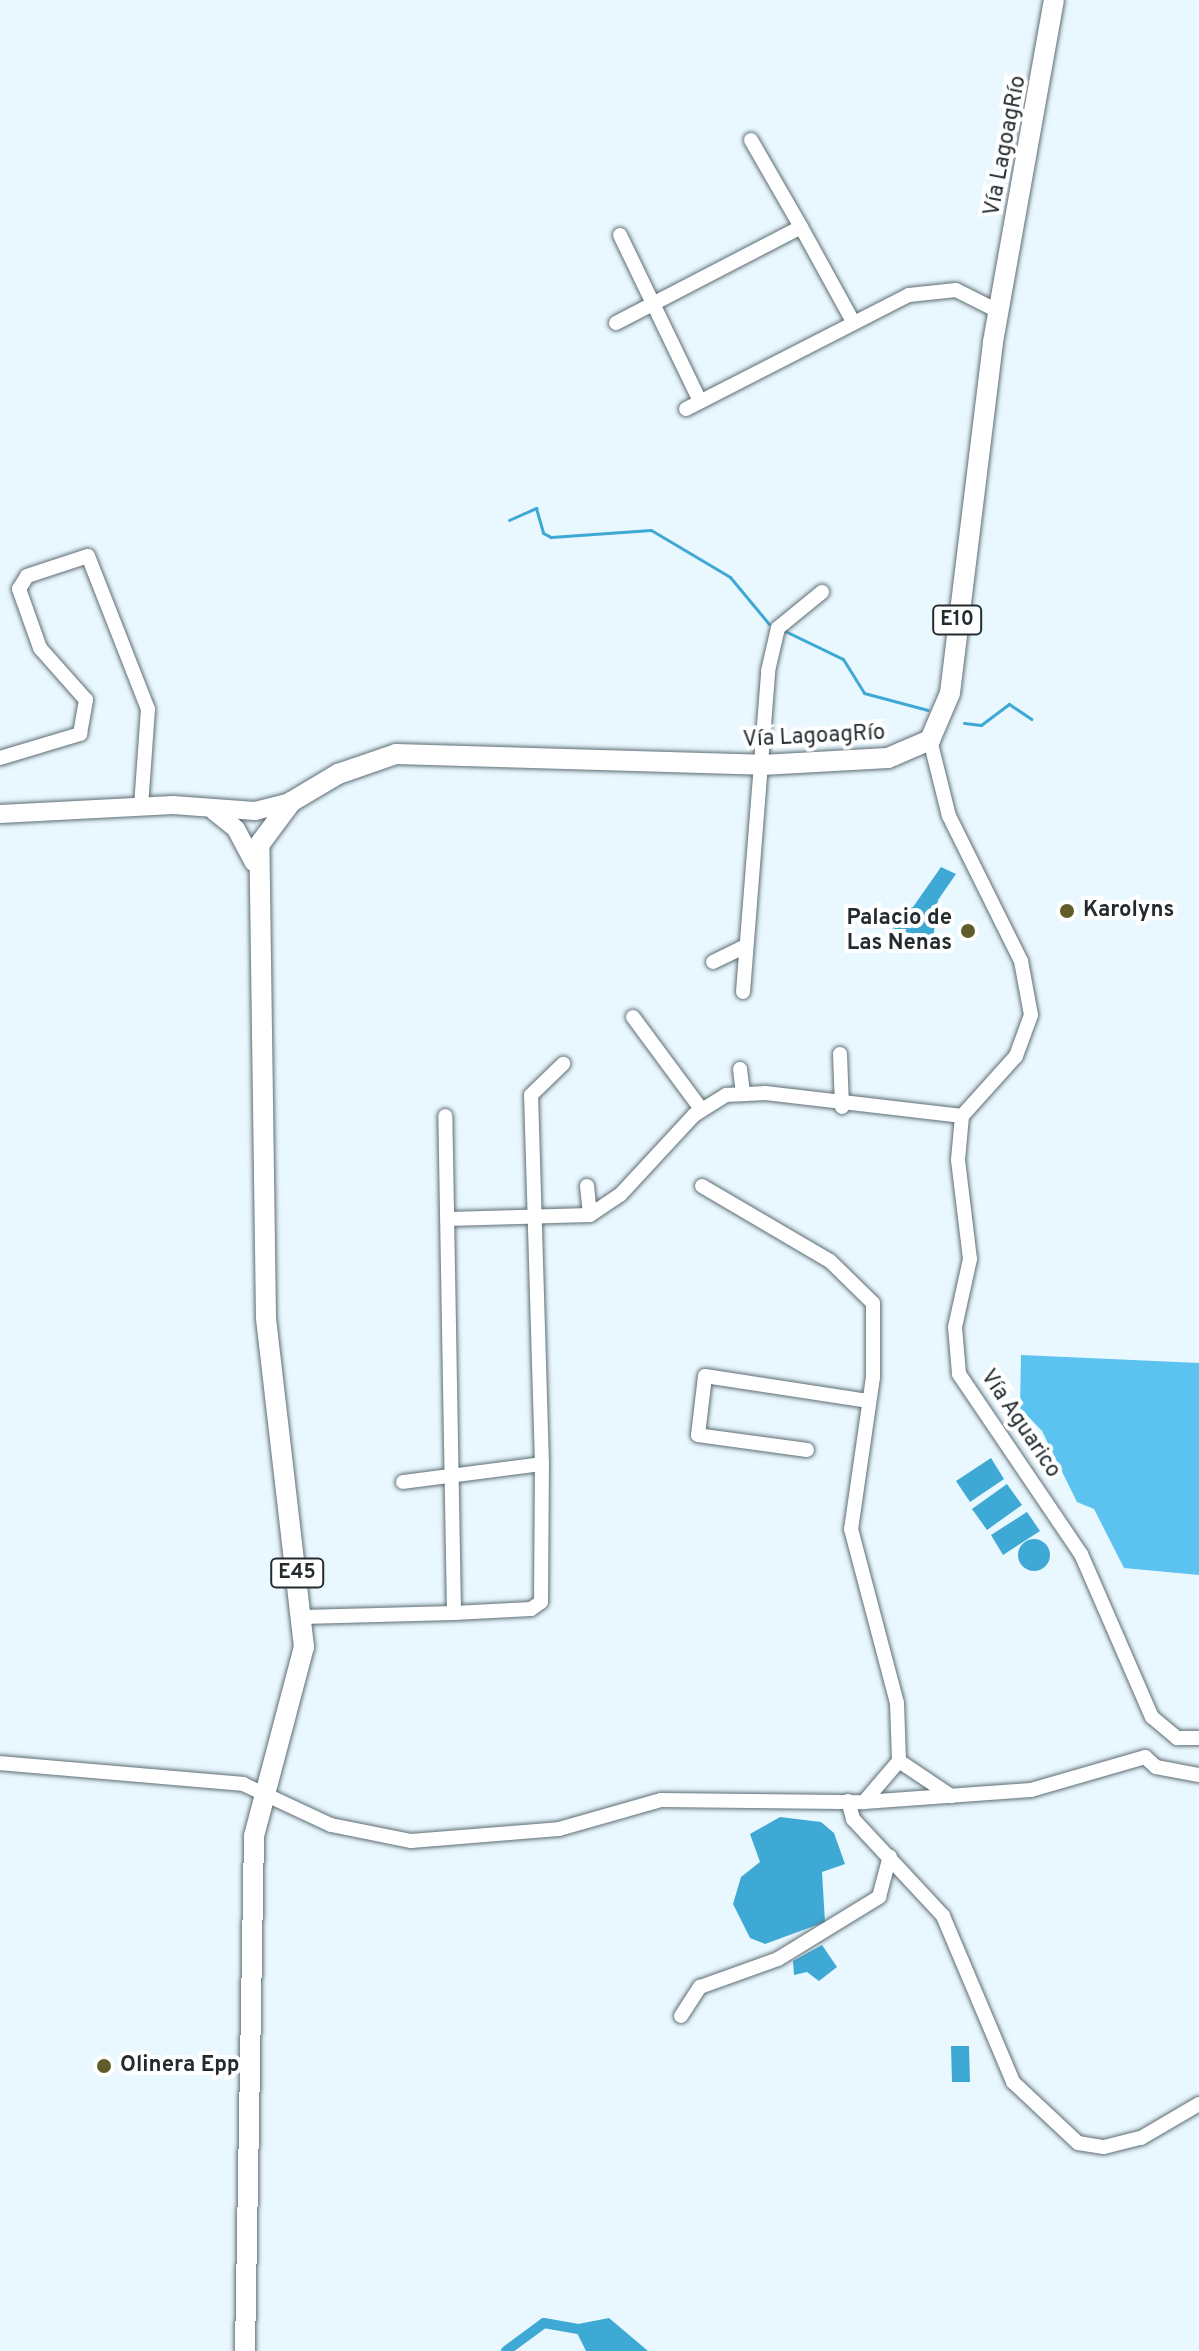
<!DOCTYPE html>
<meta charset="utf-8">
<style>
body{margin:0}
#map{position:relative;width:1199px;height:2351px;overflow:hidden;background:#e9f7fe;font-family:Overpass,sans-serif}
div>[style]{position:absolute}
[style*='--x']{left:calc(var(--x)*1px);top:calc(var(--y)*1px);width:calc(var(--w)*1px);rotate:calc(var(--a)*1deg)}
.forest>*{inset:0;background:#5cc2f0}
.water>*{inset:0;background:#3fa9d5}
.round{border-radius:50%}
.stream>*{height:3px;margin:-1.5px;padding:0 1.5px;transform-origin:1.5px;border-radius:1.5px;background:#3fa9d5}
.canal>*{height:10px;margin:-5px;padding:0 5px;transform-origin:5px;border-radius:5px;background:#3fa9d5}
.roads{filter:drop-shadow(0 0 2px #5e6d75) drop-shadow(0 0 2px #5e6d75)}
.minor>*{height:14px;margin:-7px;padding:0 7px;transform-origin:7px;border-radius:7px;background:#fff}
.major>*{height:18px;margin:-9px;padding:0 9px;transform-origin:9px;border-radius:9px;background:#fff}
.highway>*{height:20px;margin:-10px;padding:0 10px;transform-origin:10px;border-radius:10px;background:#fff}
.dots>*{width:22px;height:22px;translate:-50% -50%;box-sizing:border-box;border:4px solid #fff;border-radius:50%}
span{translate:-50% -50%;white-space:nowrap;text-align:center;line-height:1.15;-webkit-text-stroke:8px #fff;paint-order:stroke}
.shield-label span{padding:2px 6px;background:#fff;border:2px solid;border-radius:6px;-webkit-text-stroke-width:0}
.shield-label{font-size:20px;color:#242b2e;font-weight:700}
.street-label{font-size:22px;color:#242b2e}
.poi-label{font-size:22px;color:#242b2e;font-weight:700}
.left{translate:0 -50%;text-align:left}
.right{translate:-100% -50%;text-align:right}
</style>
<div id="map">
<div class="forest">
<div style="clip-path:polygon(1021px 1355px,1199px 1363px,1199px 1575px,1124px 1568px,1094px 1509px,1077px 1502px,1042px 1431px,1020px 1408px)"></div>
</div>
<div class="water">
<div style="clip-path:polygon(941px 867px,956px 874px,938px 900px,933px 940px,878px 924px,874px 916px,913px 907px)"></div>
<div style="clip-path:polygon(991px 1458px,1004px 1479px,970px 1502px,956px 1481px)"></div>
<div style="clip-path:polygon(1007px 1484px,1022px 1505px,987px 1530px,972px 1509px)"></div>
<div style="clip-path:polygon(1027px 1512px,1040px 1531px,1003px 1555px,991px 1535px)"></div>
<div class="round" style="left:1018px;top:1539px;width:32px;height:32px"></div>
<div style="clip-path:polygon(780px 1817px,821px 1822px,834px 1833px,845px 1864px,822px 1872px,825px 1922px,765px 1944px,750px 1938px,733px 1904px,741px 1877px,760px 1862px,750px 1834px)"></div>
<div style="clip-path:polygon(822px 1945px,837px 1967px,819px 1981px,807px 1972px,794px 1975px,793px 1961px)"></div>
<div style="clip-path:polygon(951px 2046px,969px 2046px,970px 2082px,952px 2082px)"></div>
<div style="clip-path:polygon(609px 2318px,648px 2351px,586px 2351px,573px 2325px)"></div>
</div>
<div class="stream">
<div style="--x:509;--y:520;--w:30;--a:-24"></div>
<div style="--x:536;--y:508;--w:26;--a:74"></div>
<div style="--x:543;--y:533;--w:9;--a:27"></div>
<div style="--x:551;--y:537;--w:100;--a:-4"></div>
<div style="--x:651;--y:530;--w:92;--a:30.7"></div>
<div style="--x:730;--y:577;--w:61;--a:50.3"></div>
<div style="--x:785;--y:631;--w:64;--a:25.8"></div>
<div style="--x:843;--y:659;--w:40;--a:58"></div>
<div style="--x:864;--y:693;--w:66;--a:14.9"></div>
<div style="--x:964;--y:723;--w:17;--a:7"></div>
<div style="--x:981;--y:725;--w:35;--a:-37"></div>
<div style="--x:1009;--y:704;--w:27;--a:34"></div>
</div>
<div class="canal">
<div style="--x:506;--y:2351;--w:47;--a:-36.4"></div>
<div style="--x:544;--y:2323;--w:36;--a:10"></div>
</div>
<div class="roads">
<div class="minor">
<div style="--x:751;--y:140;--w:100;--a:60.1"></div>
<div style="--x:620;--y:235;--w:184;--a:64.3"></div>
<div style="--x:616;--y:323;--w:208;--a:-27.4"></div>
<div style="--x:801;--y:227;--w:104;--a:61.2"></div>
<div style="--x:686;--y:409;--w:250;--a:-27.1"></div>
<div style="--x:909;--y:295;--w:47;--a:-6.1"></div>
<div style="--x:956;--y:290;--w:49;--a:26.6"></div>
<div style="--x:930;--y:740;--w:78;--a:76"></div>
<div style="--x:949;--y:816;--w:162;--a:63.6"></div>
<div style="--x:1021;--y:961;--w:55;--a:79.5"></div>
<div style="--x:1031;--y:1015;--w:44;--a:110.1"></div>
<div style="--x:1016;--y:1056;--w:81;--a:132"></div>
<div style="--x:962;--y:1116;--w:44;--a:95.2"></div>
<div style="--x:958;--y:1160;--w:100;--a:83.1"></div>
<div style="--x:970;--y:1259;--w:70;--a:102.4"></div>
<div style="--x:955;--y:1327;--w:47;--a:85.1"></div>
<div style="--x:959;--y:1374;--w:217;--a:55.9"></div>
<div style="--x:1081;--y:1554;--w:178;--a:66.5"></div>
<div style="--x:1152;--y:1717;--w:33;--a:40"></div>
<div style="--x:1177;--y:1738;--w:22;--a:0"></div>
<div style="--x:0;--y:758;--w:84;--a:-16.7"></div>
<div style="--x:80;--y:734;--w:35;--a:-80"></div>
<div style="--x:86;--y:700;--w:69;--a:-131.5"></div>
<div style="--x:40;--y:648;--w:63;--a:-109.6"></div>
<div style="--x:19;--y:589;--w:15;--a:-58"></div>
<div style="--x:27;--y:576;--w:64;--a:-18.2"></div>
<div style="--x:88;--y:556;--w:164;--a:68.6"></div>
<div style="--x:148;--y:709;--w:97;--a:94.1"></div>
<div style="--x:713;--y:962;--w:34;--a:-26"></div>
<div style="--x:743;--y:992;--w:322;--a:-85.5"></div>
<div style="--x:768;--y:671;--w:44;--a:-76.9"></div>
<div style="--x:778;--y:628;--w:57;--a:-39.3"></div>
<div style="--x:633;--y:1017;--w:114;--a:53.5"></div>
<div style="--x:840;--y:1054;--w:53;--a:87.8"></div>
<div style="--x:740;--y:1069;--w:23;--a:83"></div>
<div style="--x:587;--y:1186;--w:29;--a:84"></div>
<div style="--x:702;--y:1186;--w:148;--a:30.4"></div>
<div style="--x:830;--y:1261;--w:60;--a:44.3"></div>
<div style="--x:873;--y:1303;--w:74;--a:90"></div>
<div style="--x:873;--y:1377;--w:154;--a:98.2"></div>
<div style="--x:851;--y:1529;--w:180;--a:75.2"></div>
<div style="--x:897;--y:1703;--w:58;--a:88"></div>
<div style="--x:899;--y:1761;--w:54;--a:130.5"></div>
<div style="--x:448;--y:1219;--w:142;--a:-1.6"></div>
<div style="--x:590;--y:1215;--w:36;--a:-34"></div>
<div style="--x:620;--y:1195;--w:109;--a:-47.2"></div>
<div style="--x:694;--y:1115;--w:38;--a:-32"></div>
<div style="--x:726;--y:1095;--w:40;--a:-2.9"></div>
<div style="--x:766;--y:1093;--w:197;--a:6.7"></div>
<div style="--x:807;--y:1450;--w:110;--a:-172.2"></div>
<div style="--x:698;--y:1435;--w:59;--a:-83.2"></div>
<div style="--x:705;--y:1376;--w:166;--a:8.7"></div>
<div style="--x:403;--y:1482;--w:140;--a:-7.4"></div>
<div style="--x:542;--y:1464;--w:369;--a:-91.7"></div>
<div style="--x:531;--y:1095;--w:45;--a:-44.1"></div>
<div style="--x:454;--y:1613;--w:77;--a:-3"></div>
<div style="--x:531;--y:1609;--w:12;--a:-35"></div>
<div style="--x:541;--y:1602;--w:138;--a:-89.6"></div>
<div style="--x:302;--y:1617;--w:152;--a:-1.5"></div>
<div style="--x:454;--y:1613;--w:497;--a:-91"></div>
<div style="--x:899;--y:1761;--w:63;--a:33.9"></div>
<div style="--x:0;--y:1763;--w:244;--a:4.9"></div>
<div style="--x:243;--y:1784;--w:97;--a:25"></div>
<div style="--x:331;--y:1825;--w:82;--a:11.3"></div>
<div style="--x:411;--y:1841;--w:148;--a:-4.6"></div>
<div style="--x:559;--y:1829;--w:106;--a:-15.9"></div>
<div style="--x:661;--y:1800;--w:203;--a:0.6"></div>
<div style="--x:864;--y:1802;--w:167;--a:-4.1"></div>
<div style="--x:1031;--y:1790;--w:119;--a:-16.1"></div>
<div style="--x:1145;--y:1757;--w:15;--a:42"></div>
<div style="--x:1156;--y:1767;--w:44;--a:10.5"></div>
<div style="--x:848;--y:1801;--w:19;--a:74"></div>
<div style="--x:853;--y:1819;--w:132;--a:47.1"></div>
<div style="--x:943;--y:1916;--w:180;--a:67.1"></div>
<div style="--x:1013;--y:2082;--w:89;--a:43.2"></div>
<div style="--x:1078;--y:2143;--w:26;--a:9"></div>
<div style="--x:1104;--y:2147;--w:38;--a:-14"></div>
<div style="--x:1141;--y:2138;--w:67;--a:-30.4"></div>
<div style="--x:681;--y:2016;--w:35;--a:-57"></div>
<div style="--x:700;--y:1987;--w:83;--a:-19.7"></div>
<div style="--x:778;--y:1959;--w:119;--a:-31.5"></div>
<div style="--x:879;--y:1897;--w:42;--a:-75"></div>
</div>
<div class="major">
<div style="--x:214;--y:811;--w:28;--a:39"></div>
<div style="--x:236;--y:829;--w:38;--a:62"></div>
<div style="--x:0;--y:814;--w:173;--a:-3"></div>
<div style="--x:173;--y:805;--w:82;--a:4.2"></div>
<div style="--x:255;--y:811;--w:37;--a:-14"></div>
</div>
<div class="highway">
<div style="--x:245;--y:2351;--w:515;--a:-89"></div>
<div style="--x:254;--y:1836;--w:196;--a:-75.2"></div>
<div style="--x:304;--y:1647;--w:331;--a:-96.6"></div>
<div style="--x:266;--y:1318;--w:473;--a:-90.8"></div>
<div style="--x:259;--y:845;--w:54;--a:-53.3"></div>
<div style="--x:291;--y:802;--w:55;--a:-30.8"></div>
<div style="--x:338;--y:774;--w:61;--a:-19"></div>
<div style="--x:396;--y:754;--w:366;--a:1.7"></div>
<div style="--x:762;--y:765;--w:126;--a:-3.2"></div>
<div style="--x:888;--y:758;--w:46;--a:-23.2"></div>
<div style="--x:930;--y:740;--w:51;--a:-66.9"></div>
<div style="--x:950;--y:693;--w:354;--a:-83"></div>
<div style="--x:993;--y:342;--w:347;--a:-79.9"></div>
</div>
</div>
<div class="dots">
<div style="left:1067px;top:911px;background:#605d2a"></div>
<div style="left:968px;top:931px;background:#605d2a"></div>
<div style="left:104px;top:2066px;background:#605d2a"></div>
</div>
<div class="shield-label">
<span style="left:957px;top:620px">E10</span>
<span style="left:297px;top:1573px">E45</span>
</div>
<div class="street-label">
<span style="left:1006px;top:146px;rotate:-79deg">Vía LagoagRío</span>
<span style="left:814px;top:737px;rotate:-3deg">Vía LagoagRío</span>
<span style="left:1020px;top:1424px;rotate:56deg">Vía Aguarico</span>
</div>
<div class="poi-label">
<span class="left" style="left:1083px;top:911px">Karolyns</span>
<span class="right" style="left:952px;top:931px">Palacio de<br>Las Nenas</span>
<span class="left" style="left:120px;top:2066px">Olinera Epp</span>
</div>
</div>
